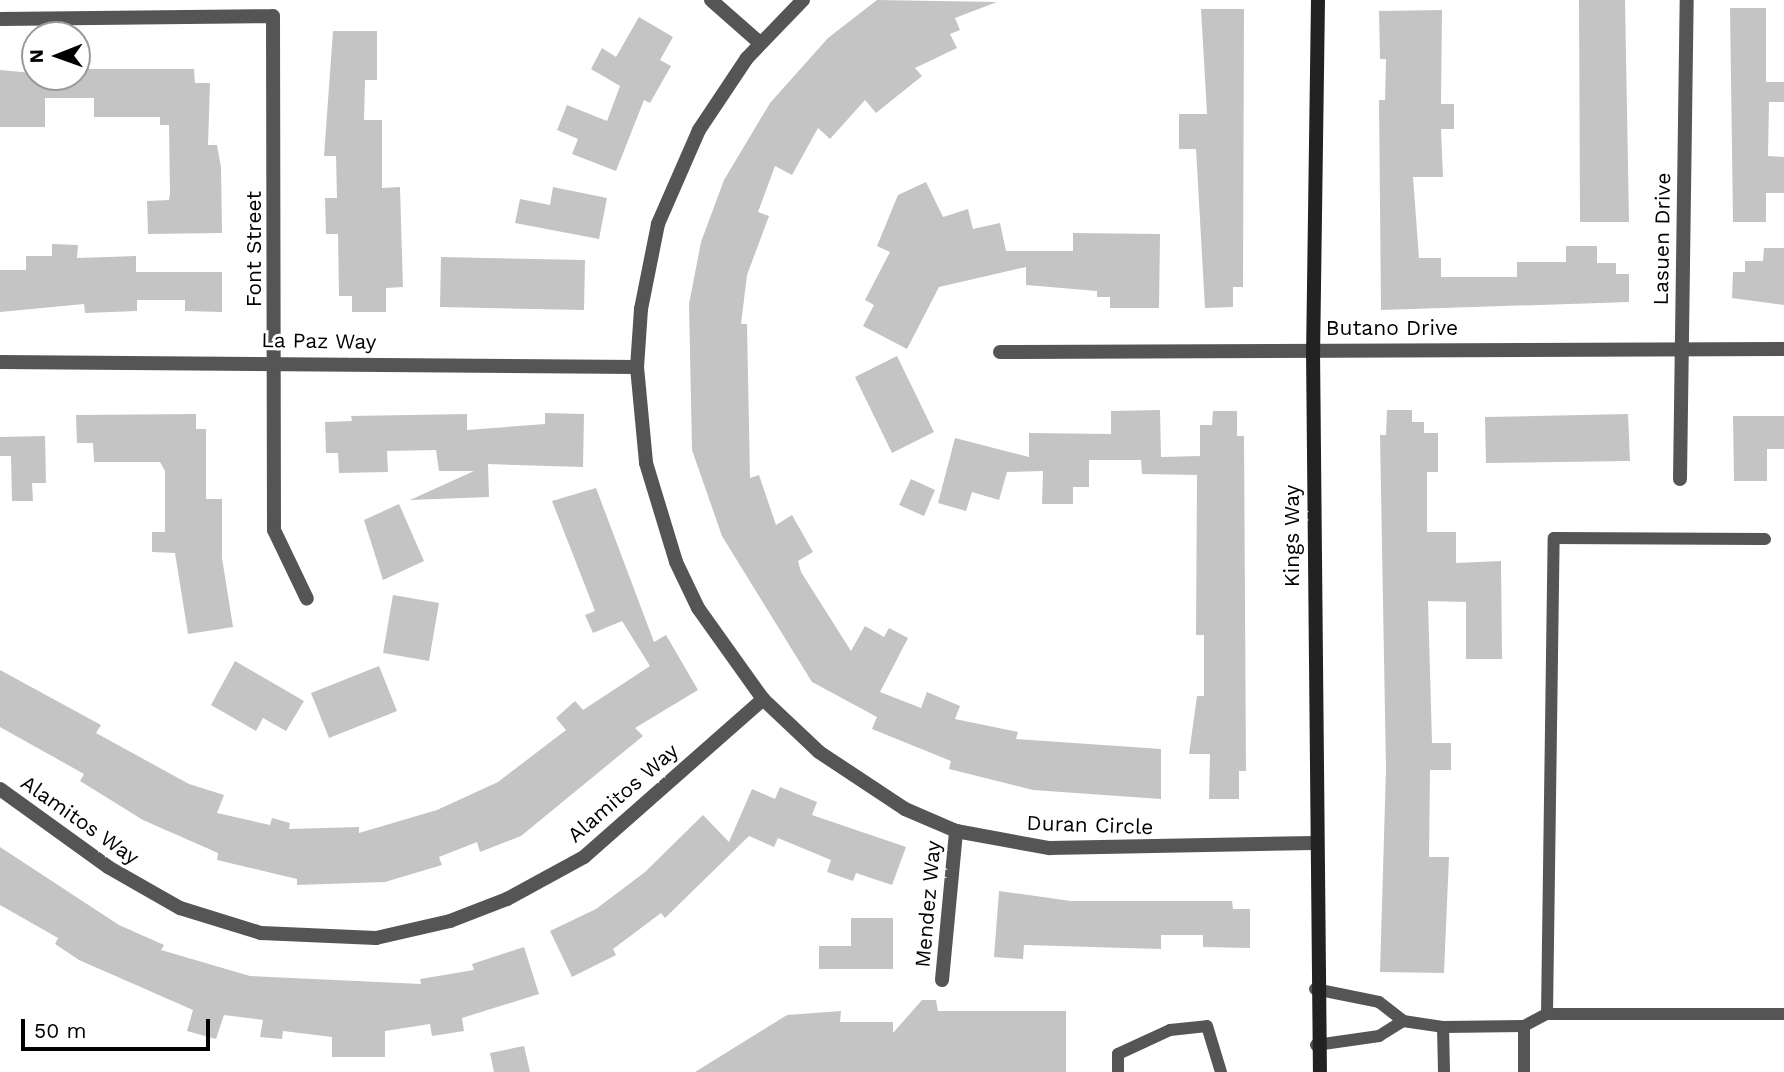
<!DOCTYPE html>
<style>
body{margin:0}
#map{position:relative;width:1784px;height:1072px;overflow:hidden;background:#fff;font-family:"Work Sans",sans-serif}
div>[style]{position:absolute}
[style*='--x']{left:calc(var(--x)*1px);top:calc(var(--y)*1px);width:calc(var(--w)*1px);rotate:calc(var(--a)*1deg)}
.building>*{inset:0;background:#c4c4c4}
.lane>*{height:12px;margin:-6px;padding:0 6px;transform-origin:6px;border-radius:6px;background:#555}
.street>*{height:14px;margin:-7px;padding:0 7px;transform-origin:7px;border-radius:7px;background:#555}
.secondary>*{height:14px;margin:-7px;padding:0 7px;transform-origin:7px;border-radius:7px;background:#222}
span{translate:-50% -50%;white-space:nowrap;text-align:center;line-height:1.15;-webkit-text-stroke:6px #fff;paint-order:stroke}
.street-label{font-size:21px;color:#000}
.north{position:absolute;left:21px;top:21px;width:70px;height:70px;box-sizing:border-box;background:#fff;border:2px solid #999;border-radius:50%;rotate:269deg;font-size:19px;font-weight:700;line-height:28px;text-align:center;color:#000}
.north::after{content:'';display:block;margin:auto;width:24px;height:32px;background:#000;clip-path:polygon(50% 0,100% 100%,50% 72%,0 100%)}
.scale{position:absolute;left:21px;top:1019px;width:189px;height:32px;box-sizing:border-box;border:4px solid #000;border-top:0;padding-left:9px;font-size:21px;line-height:24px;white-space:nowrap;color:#000;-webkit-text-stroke:5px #fff;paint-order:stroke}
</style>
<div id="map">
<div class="building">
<div style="clip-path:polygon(877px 0,997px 2px,955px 18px,960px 30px,950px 34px,957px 48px,915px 68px,922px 76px,876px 113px,865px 100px,830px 139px,818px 128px,792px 175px,775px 166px,758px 212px,769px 216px,747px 275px,741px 324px,747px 324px,750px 478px,759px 475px,776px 525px,792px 515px,813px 552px,798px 561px,801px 572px,851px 651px,865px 626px,884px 637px,889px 628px,908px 638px,880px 692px,921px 708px,927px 692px,960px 706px,955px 719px,1018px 732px,1016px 739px,1161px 749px,1161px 799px,1033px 790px,949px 769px,951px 761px,872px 729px,877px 717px,812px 682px,722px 536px,692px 450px,689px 304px,701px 242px,724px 180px,770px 103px,828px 38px)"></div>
<div style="clip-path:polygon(1579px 0,1625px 0,1629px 222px,1580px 222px)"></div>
<div style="clip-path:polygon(1730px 8px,1766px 8px,1766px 82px,1784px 82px,1784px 102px,1769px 102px,1768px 156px,1784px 157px,1784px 193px,1766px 193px,1766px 222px,1733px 222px)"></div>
<div style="clip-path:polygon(1201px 9px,1244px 9px,1243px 287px,1233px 287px,1233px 307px,1205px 308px,1196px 149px,1179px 149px,1179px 114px,1207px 114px)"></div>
<div style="clip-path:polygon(1442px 10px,1441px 104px,1454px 104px,1454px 129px,1441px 129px,1443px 177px,1413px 177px,1419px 258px,1441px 258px,1441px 277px,1517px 277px,1517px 262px,1566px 262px,1566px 246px,1597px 246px,1597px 263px,1616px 263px,1616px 274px,1629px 274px,1629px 302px,1381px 310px,1379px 100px,1385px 100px,1386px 59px,1380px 59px,1379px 11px)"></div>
<div style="clip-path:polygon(639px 17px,673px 37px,660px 60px,671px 66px,650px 103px,644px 100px,616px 171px,572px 154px,578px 139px,557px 130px,567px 105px,607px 121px,620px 86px,591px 69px,602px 48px,616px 57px)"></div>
<div style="clip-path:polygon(333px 31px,377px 31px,377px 80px,365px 80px,364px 120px,382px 120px,382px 188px,400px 187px,402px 255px,403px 287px,386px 288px,386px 312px,352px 312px,352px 296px,339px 296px,338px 234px,326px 234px,325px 198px,337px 198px,336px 156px,324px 156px)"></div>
<div style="clip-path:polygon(77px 69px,194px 69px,195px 83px,210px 83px,208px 145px,217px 145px,221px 167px,222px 233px,148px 234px,147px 201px,169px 200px,170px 194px,169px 125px,160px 125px,160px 117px,94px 117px,94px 98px,45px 98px,45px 127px,0 127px,0 70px,77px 77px)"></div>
<div style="clip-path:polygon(926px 182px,943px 217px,968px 209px,973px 229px,1000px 223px,1006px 251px,1073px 251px,1073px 233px,1160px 234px,1159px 308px,1110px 308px,1110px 297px,1097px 297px,1097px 291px,1026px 285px,1026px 267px,939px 287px,907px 349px,863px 326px,874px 305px,865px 300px,890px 252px,877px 246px,898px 195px)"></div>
<div style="clip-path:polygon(553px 187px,607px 198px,599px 239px,515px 223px,520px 199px,550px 205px)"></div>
<div style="clip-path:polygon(52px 244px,78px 245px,77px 258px,136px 256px,136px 272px,222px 272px,222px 312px,185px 311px,185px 300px,137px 300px,137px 311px,85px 313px,84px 304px,0 312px,0 270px,26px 270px,26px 256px,52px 256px)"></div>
<div style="clip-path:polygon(1764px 248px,1784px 248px,1784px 305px,1732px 298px,1733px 272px,1745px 272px,1745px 261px,1763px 261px)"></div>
<div style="clip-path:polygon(441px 257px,585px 260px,584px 310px,440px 307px)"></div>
<div style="clip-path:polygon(897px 356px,934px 432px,892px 453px,855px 377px)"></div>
<div style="clip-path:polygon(1160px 410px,1161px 457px,1200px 456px,1200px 425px,1212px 425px,1213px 411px,1237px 411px,1237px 436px,1244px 436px,1246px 771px,1239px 771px,1239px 799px,1209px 799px,1210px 754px,1189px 754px,1197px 696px,1204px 696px,1204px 635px,1196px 635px,1197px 475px,1142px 474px,1141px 460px,1089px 460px,1089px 487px,1073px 487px,1073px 504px,1042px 504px,1043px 471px,1007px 472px,999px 500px,972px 492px,966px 511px,938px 503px,955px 438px,1029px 457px,1029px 433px,1111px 434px,1111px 411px)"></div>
<div style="clip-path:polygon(1387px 410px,1412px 410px,1412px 422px,1424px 422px,1424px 433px,1438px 433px,1438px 472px,1427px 472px,1427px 532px,1456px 532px,1456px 563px,1501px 561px,1502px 659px,1466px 659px,1466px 602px,1428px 601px,1432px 743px,1451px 743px,1451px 770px,1430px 770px,1429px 857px,1449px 857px,1444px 973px,1380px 972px,1386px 769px,1380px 435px,1386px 435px)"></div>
<div style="clip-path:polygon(545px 413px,584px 414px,583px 467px,488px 464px,489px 497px,410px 500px,474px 471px,439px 471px,436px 450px,387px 451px,388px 472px,339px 473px,338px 453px,326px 453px,325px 422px,352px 421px,351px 416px,467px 414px,467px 430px,545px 424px)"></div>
<div style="clip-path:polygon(196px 414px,196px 429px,206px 429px,206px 499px,222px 499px,222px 558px,233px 627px,188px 634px,175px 553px,152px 552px,152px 532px,165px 532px,165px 471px,160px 462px,94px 462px,93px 443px,77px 443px,76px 415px)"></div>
<div style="clip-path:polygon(1628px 414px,1630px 461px,1486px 463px,1485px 417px)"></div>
<div style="clip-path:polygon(1733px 416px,1784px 416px,1784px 449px,1767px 449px,1767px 481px,1734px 481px)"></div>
<div style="clip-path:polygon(45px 436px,46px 483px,32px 483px,33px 501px,12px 501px,11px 456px,0 456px,0 437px)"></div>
<div style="clip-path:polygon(911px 479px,935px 490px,924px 516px,899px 505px)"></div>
<div style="clip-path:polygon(596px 488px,654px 642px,666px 635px,698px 690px,635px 728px,643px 736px,521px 836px,480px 852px,477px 842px,439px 857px,442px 865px,385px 882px,297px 885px,297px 879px,217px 860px,218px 853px,143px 820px,80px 781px,84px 774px,0 727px,0 670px,101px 725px,96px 733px,189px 784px,224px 795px,217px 813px,270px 825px,272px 818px,290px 823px,289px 829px,359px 827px,359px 833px,437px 810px,498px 782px,566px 730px,556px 718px,575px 701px,583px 710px,650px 666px,622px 621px,593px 633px,585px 615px,595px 611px,552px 501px)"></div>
<div style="clip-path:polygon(399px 504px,424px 561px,383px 580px,364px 520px)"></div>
<div style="clip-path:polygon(393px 595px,439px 603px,429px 661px,383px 653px)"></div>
<div style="clip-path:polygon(235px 661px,304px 701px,286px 731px,263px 718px,256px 731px,211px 705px)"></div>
<div style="clip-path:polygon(379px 666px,397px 711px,329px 738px,311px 693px)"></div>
<div style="clip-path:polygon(780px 787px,817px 802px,812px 815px,906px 847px,892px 885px,856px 873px,853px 881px,827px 872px,831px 860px,778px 838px,774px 847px,749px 836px,665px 918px,661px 913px,613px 949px,616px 955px,572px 977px,550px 931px,596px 909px,645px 872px,703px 815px,729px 842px,752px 789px,775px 799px)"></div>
<div style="clip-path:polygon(0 847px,119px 925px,164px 945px,161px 950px,250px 976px,421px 984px,420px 979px,474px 970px,472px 964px,524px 947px,539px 994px,462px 1018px,464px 1031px,432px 1036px,430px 1024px,385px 1031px,385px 1057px,332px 1057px,332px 1037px,283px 1031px,282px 1039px,260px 1037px,263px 1020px,224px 1015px,216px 1039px,187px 1031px,193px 1010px,79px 960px,55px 944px,58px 938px,0 905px)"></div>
<div style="clip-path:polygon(999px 891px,1071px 901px,1232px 901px,1233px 909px,1250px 909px,1250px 948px,1203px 947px,1203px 935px,1161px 935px,1161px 949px,1024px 945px,1023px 959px,994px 957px)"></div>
<div style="clip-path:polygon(851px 918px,893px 918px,893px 969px,819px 969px,819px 946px,851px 946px)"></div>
<div style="clip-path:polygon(922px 1000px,936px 1000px,938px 1011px,1066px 1011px,1066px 1072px,695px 1072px,787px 1015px,841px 1011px,840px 1022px,893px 1022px,893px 1033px)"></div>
<div style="clip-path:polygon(524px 1046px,530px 1072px,494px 1072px,490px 1053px)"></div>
</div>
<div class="lane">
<div style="--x:1315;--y:989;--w:65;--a:11.5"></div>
<div style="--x:1379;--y:1002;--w:31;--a:38"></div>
<div style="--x:1403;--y:1021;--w:40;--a:8.5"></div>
<div style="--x:1443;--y:1027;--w:81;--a:-0.7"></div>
<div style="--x:1524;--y:1026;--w:26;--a:-28"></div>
<div style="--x:1547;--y:1014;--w:237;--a:0"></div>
<div style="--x:1547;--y:1014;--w:476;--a:-89.2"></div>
<div style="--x:1554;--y:538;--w:211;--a:0.3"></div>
<div style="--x:1443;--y:1027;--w:45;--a:88.7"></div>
<div style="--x:1316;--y:1045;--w:64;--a:-8.1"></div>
<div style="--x:1379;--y:1036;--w:28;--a:-32"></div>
<div style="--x:1118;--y:1072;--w:18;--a:-90"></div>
<div style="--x:1118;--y:1054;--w:57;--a:-24.8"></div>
<div style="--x:1170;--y:1030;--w:37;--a:-6"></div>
<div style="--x:1207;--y:1026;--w:48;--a:73.1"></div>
<div style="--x:1524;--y:1072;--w:46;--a:-90"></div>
</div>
<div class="street">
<div style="--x:711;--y:0;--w:65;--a:41.3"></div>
<div style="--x:803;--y:0;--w:81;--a:134"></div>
<div style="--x:747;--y:58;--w:87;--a:123.7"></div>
<div style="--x:699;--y:130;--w:103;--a:113.6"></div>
<div style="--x:658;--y:224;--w:87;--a:101.3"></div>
<div style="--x:641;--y:309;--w:58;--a:93.9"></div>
<div style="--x:637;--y:367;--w:96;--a:84.6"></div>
<div style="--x:646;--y:463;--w:103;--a:73.1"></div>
<div style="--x:676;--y:562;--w:51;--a:64.4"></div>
<div style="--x:698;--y:608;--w:112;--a:54.5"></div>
<div style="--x:763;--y:699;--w:77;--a:43.4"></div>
<div style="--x:819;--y:752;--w:103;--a:33.5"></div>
<div style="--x:905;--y:809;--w:56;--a:23.3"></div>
<div style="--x:956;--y:831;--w:95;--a:10.4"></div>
<div style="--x:1049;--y:848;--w:265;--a:-1.1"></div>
<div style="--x:0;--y:19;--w:273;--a:-0.6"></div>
<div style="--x:273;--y:16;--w:514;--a:89.89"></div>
<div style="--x:274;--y:530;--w:76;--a:64.4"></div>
<div style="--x:1000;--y:352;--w:784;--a:-0.22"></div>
<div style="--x:0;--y:362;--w:637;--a:0.45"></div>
<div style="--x:1680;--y:479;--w:479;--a:-89.2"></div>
<div style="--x:0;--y:789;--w:133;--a:35.8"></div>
<div style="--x:108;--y:867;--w:83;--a:29.7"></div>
<div style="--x:180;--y:908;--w:85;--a:17.2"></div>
<div style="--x:261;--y:933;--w:115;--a:2.5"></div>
<div style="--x:376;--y:938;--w:76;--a:-12.9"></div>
<div style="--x:450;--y:921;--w:61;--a:-21.1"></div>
<div style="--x:507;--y:899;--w:88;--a:-28.6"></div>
<div style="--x:584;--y:857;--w:239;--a:-41.4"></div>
<div style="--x:942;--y:980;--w:150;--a:-84.6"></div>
</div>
<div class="secondary">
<div style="--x:1318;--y:0;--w:349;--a:90.8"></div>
<div style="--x:1313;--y:349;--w:723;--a:89.45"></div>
</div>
<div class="street-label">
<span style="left:1662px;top:239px;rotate:-89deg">Lasuen Drive</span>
<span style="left:254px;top:249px;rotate:-90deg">Font Street</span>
<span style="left:1392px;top:328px">Butano Drive</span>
<span style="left:319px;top:341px;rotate:1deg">La Paz Way</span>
<span style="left:1292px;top:536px;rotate:-90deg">Kings Way</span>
<span style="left:623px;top:793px;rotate:-41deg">Alamitos Way</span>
<span style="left:80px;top:820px;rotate:35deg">Alamitos Way</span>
<span style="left:1090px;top:825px;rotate:2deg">Duran Circle</span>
<span style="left:928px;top:904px;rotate:-85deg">Mendez Way</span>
</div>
<div class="north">N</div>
<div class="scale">50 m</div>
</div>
